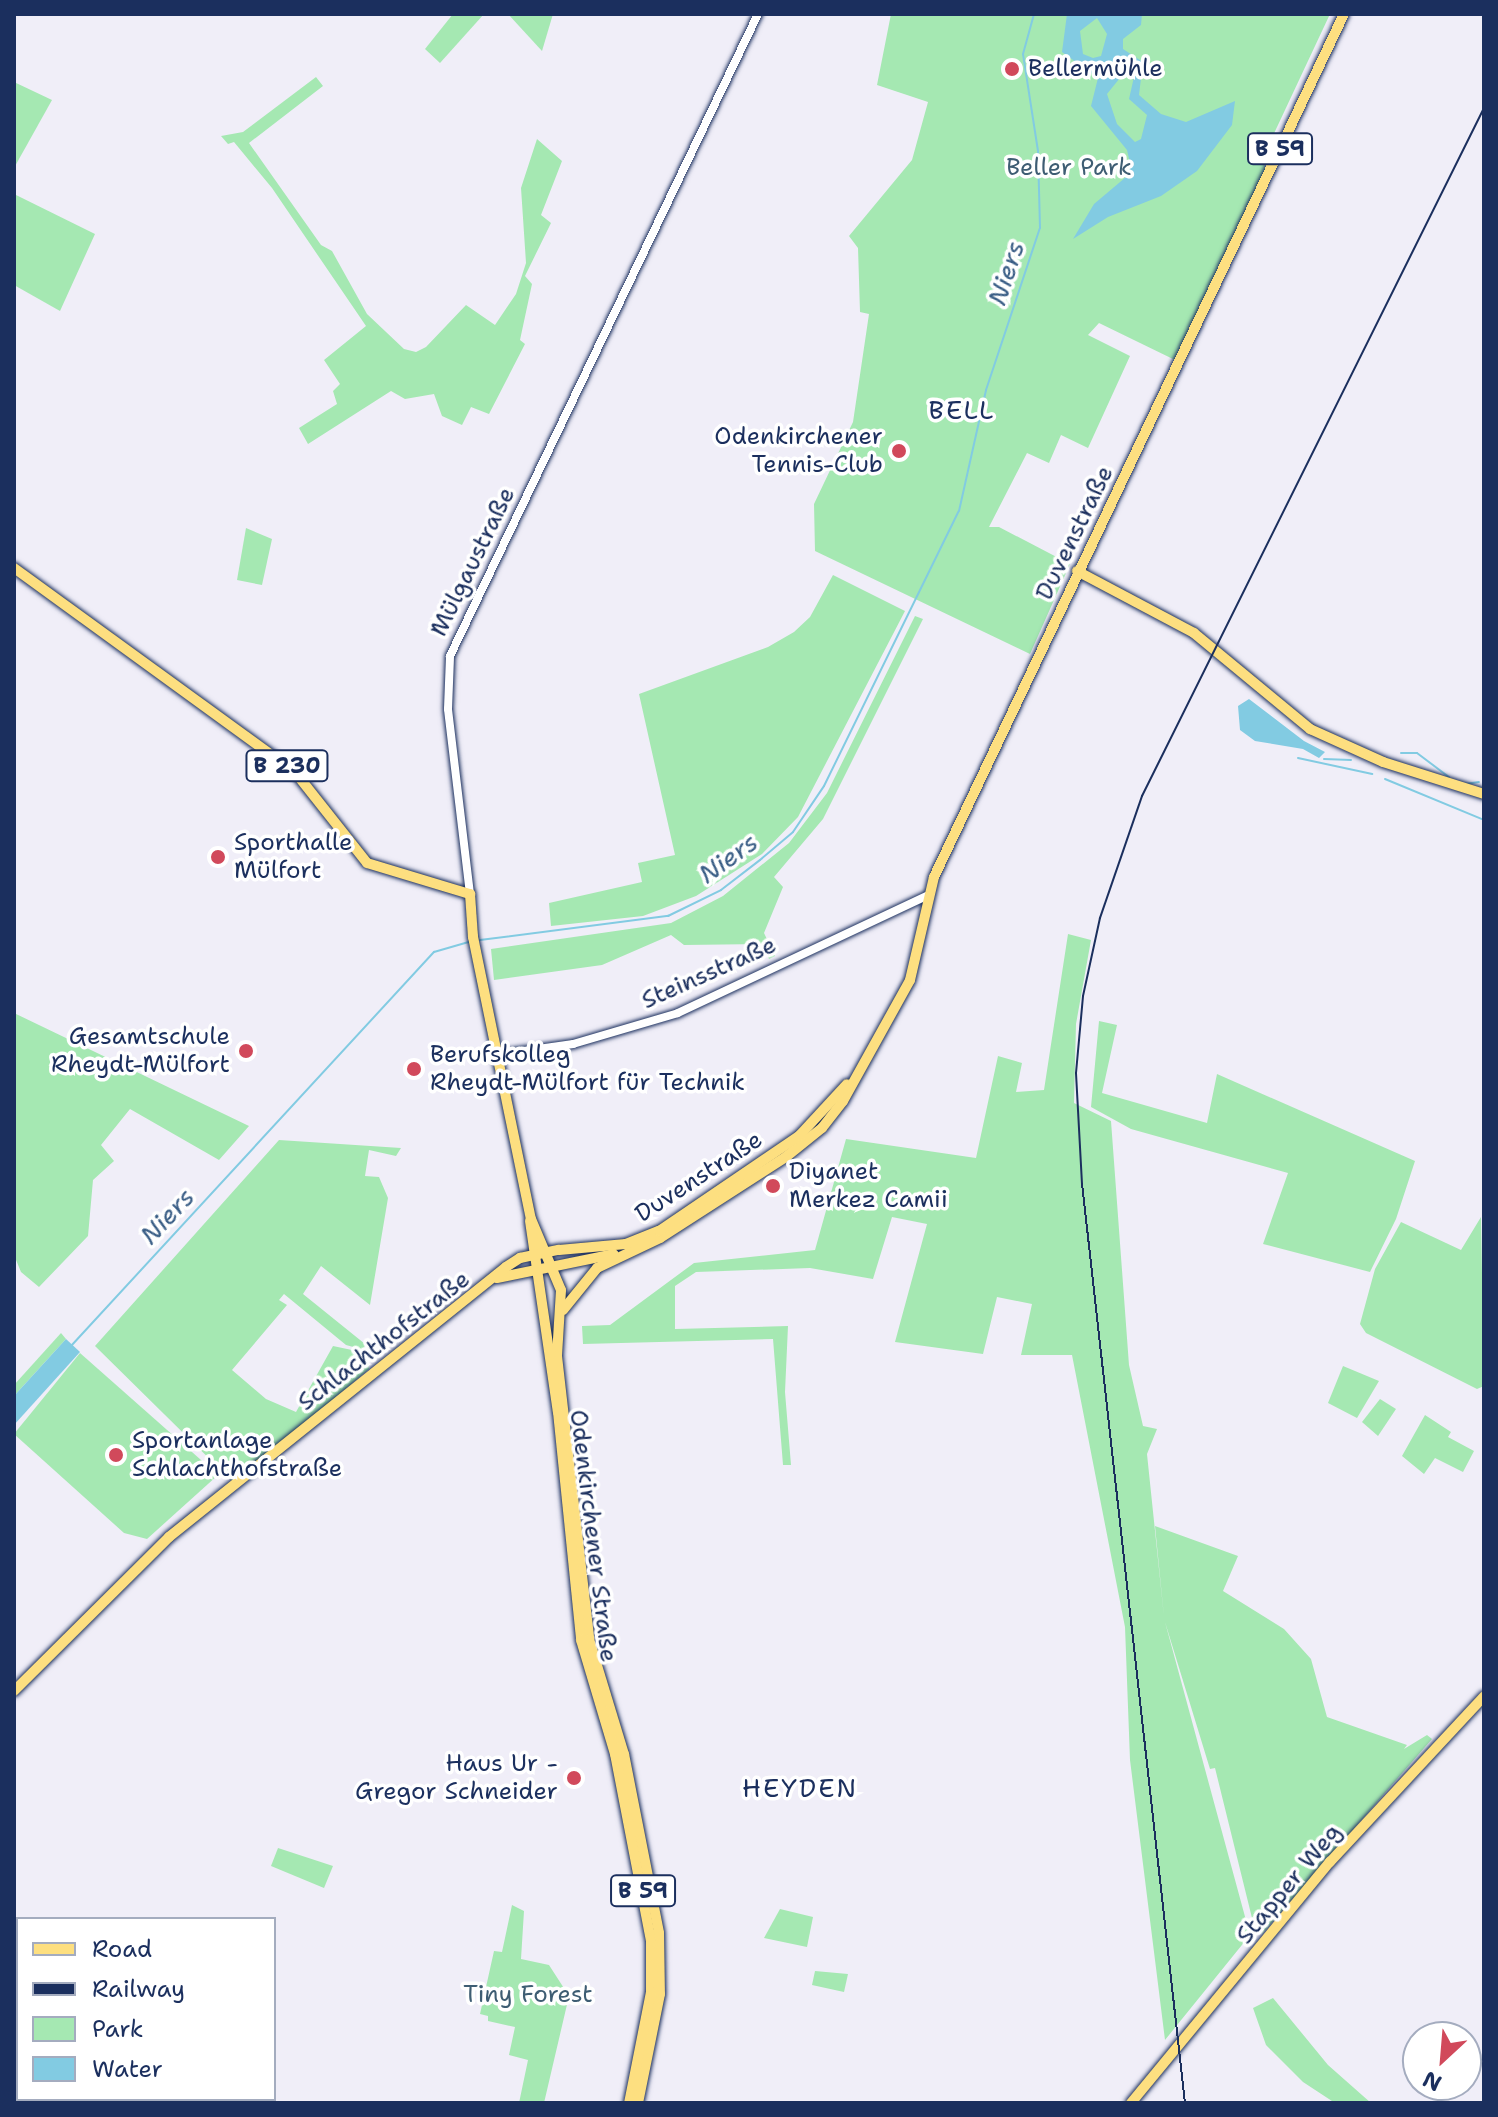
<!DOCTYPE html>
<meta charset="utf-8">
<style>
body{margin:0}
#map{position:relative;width:1498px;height:2117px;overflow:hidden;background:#f0eef8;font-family:"Shantell Sans",sans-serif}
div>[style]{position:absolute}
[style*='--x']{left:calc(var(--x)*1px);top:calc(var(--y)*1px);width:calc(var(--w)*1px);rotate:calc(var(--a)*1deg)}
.green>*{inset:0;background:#a5e8b2}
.water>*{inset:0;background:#82cbe2}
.stream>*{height:2px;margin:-1px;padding:0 1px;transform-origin:1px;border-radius:1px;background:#82cbe2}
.roads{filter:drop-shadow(0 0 2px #1b2f5e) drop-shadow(0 0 2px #1b2f5e)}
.minor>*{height:8px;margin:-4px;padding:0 4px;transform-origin:4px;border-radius:4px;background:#fff}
.major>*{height:10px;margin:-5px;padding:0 5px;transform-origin:5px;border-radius:5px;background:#fddf80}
.rail>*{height:2px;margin:-1px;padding:0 1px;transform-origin:1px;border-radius:1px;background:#1b2f5e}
.dots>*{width:22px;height:22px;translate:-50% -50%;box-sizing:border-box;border:4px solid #fff;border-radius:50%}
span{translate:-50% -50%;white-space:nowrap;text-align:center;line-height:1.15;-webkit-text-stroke:7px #fff;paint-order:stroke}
.shield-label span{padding:2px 6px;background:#fff;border:2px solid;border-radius:6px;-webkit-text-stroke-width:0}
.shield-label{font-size:22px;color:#1b2f5e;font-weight:700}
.poi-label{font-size:24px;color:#1b2f5e}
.left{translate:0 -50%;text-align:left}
.right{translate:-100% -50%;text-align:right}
.park-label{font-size:24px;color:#3e5d73}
.street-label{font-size:24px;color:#1b2f5e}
.water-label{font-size:26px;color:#3a5e86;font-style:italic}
.neighbourhood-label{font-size:26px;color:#1b2f5e;letter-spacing:2px}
.frame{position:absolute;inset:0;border:16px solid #1b2f5e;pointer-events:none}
.legend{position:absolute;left:16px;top:1917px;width:260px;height:184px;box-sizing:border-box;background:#fff;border:2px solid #a4acbf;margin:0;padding:10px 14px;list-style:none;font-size:24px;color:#1b2f5e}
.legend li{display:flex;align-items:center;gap:16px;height:40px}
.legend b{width:40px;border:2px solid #a4acbf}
.north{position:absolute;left:1402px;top:2021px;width:80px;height:80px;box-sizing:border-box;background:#fff;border:2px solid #a4acbf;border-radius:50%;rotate:206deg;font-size:22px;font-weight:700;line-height:32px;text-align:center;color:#1b2f5e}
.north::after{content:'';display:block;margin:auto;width:28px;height:36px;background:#d1495b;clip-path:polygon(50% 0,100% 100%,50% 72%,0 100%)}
</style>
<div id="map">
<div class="green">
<div style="clip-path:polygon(453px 14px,484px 14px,440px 63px,425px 49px)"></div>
<div style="clip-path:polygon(508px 14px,553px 14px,542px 51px)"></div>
<div style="clip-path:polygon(891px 14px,1330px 14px,1262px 159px,1266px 169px,1175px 360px,1099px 323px,1088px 335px,1130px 356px,1088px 448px,1061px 435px,1049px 463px,1027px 453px,989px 527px,999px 527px,1070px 564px,1030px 654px,815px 551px,814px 504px,853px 422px,869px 314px,860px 312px,858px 248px,849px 236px,912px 160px,928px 102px,877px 85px)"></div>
<div style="clip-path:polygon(316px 77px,323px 86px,249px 143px,321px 245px,332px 251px,367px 314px,404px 349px,416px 352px,426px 347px,466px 305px,495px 325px,516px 294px,526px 263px,521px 188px,537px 139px,562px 161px,541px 215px,551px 223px,525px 276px,532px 284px,520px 340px,525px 344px,489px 414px,471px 407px,462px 425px,442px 416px,434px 394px,405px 399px,391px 391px,308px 444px,299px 428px,337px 404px,333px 391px,340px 384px,324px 360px,366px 326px,272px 188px,234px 142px,228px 144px,221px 136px,243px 132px)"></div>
<div style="clip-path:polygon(14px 82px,52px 100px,14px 168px)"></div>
<div style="clip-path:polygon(14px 194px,95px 234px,60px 311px,14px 285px)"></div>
<div style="clip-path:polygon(246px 528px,272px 539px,262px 585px,237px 580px)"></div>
<div style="clip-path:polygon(833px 575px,905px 611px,798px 817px,762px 854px,696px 896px,643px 916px,551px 926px,549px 903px,642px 882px,638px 863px,675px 855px,639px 694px,768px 647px,794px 632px,810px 617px)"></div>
<div style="clip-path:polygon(915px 616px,923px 619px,823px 819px,774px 877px,783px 887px,764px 933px,775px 956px,769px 959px,762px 944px,684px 945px,671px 935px,602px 965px,494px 980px,491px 949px,671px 923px,723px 896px,789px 843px,827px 793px)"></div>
<div style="clip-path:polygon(1068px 934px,1091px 940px,1076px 1024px,1074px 1103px,1111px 1121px,1129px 1365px,1143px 1426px,1157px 1429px,1147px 1454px,1164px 1617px,1155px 1526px,1238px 1556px,1223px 1591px,1284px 1629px,1311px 1659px,1327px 1717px,1407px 1745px,1404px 1749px,1427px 1735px,1432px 1739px,1262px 1934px,1252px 1918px,1215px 1768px,1210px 1769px,1165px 1622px,1250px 1935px,1165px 2040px,1130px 1760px,1125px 1627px,1072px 1355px,1021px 1355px,1032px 1304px,997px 1297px,983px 1354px,895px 1342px,927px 1224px,892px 1217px,873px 1279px,810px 1268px,696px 1272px,675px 1286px,675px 1329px,788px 1326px,785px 1392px,791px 1465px,783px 1465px,773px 1339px,583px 1344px,582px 1326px,610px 1325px,694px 1263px,815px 1250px,846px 1139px,976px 1158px,998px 1056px,1022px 1063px,1016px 1092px,1044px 1090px)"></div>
<div style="clip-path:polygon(14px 1013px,249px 1126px,219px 1160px,130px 1109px,101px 1145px,114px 1161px,93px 1180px,88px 1236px,39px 1287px,21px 1272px,14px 1255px)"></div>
<div style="clip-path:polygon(1099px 1021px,1117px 1025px,1102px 1093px,1207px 1123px,1217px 1074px,1415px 1161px,1396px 1219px,1370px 1272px,1263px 1244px,1288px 1173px,1131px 1129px,1091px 1107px)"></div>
<div style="clip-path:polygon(279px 1140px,401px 1148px,396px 1156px,369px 1150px,365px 1176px,379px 1177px,388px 1198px,370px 1305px,321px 1266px,303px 1294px,365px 1344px,364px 1350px,346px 1345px,284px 1294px,279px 1300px,287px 1305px,232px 1370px,266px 1399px,296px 1412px,333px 1346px,366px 1353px,369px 1369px,234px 1483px,95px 1346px)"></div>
<div style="clip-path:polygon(1481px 1217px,1484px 1386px,1477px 1389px,1366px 1333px,1360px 1324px,1375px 1269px,1401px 1222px,1461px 1250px)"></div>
<div style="clip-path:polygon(61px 1333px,66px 1339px,14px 1396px,14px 1385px)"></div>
<div style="clip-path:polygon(80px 1353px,218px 1475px,147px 1539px,124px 1533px,14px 1434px)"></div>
<div style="clip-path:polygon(1343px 1366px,1379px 1381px,1357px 1418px,1328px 1403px)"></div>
<div style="clip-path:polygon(1380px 1399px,1396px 1409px,1378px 1436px,1362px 1422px)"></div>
<div style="clip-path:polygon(1425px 1415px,1451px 1432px,1448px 1437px,1474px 1451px,1463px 1472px,1435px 1458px,1424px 1474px,1402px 1456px)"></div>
<div style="clip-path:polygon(278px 1848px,333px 1866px,324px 1888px,271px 1866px)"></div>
<div style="clip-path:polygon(512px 1905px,524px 1911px,521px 1959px,549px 1965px,569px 1996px,544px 2103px,519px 2103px,528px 2060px,509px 2055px,515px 2027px,488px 2021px,488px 2016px,480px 2014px,494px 1951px,502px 1952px)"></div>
<div style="clip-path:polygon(780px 1909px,813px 1917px,807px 1947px,764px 1938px)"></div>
<div style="clip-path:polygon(815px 1971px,848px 1974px,844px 1992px,812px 1985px)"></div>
<div style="clip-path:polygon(1273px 1998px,1328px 2065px,1371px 2103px,1335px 2103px,1303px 2082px,1266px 2045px,1253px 2008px)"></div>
</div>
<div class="water">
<div style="clip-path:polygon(evenodd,1067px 14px,1142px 14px,1141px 25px,1123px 39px,1123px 49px,1143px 62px,1139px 95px,1161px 114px,1186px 122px,1235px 101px,1232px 125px,1197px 171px,1161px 196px,1108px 217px,1073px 239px,1094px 204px,1126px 177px,1130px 163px,1127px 150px,1091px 106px,1098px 78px,1062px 52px,1067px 14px,1097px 18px,1107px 34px,1101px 56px,1093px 58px,1083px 54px,1080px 31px,1097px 18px,1067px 14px,1128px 68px,1134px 77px,1129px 99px,1147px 115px,1141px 139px,1135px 142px,1117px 124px,1107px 94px,1128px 68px)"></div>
<div style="clip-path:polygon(1249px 699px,1304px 741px,1325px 752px,1319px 758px,1303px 749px,1255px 741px,1240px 730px,1238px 706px)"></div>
<div style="clip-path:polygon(66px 1339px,80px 1352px,14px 1425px,14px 1396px)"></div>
</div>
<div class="stream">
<div style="--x:1401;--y:753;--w:16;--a:0"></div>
<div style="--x:1417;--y:753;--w:40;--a:37"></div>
<div style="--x:1298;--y:758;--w:76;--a:12.2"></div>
<div style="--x:1324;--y:759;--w:27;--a:2"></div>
<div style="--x:1385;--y:779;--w:107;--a:22.5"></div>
<div style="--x:1465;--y:784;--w:14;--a:-8"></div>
<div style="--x:480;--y:940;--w:190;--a:-7.3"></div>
<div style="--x:668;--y:916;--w:59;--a:-26.1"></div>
<div style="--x:721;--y:890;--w:49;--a:-37.6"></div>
<div style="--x:760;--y:860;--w:43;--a:-40.3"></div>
<div style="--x:793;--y:832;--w:55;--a:-56"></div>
<div style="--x:824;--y:786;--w:306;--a:-63.9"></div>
<div style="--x:959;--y:511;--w:124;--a:-77.4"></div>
<div style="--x:986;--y:390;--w:171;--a:-71.6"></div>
<div style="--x:1040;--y:228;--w:77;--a:-91.5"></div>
<div style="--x:1038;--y:151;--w:98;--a:-98.8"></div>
<div style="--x:1023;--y:54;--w:41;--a:-74.6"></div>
<div style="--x:71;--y:1346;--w:536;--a:-47.35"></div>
<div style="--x:434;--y:952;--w:36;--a:-16"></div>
</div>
<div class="roads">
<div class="minor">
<div style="--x:470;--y:894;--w:186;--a:-96.8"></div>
<div style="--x:448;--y:709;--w:53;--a:-87.8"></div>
<div style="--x:450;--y:656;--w:712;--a:-64.37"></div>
<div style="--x:496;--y:1055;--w:78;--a:-8.1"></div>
<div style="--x:573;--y:1044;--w:109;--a:-16.4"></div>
<div style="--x:678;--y:1013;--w:275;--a:-25.2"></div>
</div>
<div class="major">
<div style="--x:14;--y:568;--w:347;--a:36"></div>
<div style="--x:295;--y:772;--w:116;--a:51.6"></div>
<div style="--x:367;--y:863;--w:108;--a:16.8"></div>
<div style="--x:470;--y:894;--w:43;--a:86"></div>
<div style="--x:473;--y:937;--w:288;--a:78.4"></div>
<div style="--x:531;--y:1219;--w:77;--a:67.1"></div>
<div style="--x:561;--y:1290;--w:66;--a:93.5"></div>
<div style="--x:557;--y:1356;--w:285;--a:83.5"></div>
<div style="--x:589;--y:1639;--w:120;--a:73.1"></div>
<div style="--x:624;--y:1754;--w:182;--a:78.9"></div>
<div style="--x:659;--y:1933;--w:61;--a:89.1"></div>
<div style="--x:660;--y:1994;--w:111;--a:101.4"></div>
<div style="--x:1077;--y:571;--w:132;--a:27.9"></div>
<div style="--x:1194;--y:633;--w:151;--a:39.6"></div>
<div style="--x:1310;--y:729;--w:80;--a:24.3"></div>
<div style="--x:1383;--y:762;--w:106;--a:17.6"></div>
<div style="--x:530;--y:1221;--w:193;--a:81.7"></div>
<div style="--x:558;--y:1412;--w:229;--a:84.2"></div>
<div style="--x:581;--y:1640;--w:119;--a:73.4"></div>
<div style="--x:615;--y:1754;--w:190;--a:79.1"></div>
<div style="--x:651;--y:1941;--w:51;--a:90"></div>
<div style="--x:651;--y:1992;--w:113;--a:101.2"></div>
<div style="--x:497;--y:1278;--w:119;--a:-11.6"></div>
<div style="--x:563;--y:1310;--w:54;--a:-51"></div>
<div style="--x:597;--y:1268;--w:70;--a:-25.5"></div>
<div style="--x:660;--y:1238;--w:151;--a:-32.8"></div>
<div style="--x:787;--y:1156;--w:45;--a:-38.7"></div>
<div style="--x:822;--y:1128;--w:34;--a:-52"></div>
<div style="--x:843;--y:1101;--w:138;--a:-61"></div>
<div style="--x:910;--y:980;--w:106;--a:-76.9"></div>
<div style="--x:934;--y:877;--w:955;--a:-64.59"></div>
<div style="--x:14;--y:1691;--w:218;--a:-44.8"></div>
<div style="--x:169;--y:1537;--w:432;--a:-38.7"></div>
<div style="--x:506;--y:1267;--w:17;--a:-33"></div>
<div style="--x:520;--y:1258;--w:40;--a:-12"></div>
<div style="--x:559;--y:1250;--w:67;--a:-5.1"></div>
<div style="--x:626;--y:1244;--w:35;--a:-22"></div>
<div style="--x:659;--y:1231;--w:171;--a:-34.2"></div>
<div style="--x:800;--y:1135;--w:69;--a:-47.3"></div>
<div style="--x:1131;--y:2103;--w:313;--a:-50.5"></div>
<div style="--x:1330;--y:1862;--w:226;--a:-47.1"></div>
</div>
</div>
<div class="rail">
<div style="--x:1185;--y:2103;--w:925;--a:-96.39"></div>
<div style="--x:1082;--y:1184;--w:111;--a:-93.1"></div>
<div style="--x:1076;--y:1073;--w:77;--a:-84.8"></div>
<div style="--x:1083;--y:996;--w:80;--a:-77.7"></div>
<div style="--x:1100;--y:918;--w:129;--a:-71"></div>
<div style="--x:1142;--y:796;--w:768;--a:-63.57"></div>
</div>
<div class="dots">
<div style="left:1012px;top:69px;background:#d1495b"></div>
<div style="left:899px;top:451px;background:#d1495b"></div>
<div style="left:218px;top:857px;background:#d1495b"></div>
<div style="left:246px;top:1051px;background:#d1495b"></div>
<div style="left:414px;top:1069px;background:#d1495b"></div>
<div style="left:773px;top:1186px;background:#d1495b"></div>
<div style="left:116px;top:1455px;background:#d1495b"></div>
<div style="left:574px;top:1778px;background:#d1495b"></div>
</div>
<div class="shield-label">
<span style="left:1280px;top:149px">B 59</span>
<span style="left:287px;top:766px">B 230</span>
<span style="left:643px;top:1891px">B 59</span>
</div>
<div class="poi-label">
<span class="left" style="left:1028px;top:69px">Bellermühle</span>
<span class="right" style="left:883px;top:451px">Odenkirchener<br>Tennis-Club</span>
<span class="left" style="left:234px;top:857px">Sporthalle<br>Mülfort</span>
<span class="right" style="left:230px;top:1051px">Gesamtschule<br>Rheydt-Mülfort</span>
<span class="left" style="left:430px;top:1069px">Berufskolleg<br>Rheydt-Mülfort für Technik</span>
<span class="left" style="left:789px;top:1186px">Diyanet<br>Merkez Camii</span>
<span class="left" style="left:132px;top:1455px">Sportanlage<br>Schlachthofstraße</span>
<span class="right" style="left:558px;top:1778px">Haus Ur -<br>Gregor Schneider</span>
</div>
<div class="park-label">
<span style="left:1069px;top:168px">Beller Park</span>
<span style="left:528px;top:1995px">Tiny Forest</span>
</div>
<div class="street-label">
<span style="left:1075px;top:533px;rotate:-64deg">Duvenstraße</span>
<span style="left:473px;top:562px;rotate:-64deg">Mülgaustraße</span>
<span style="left:709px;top:973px;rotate:-24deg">Steinsstraße</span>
<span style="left:699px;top:1177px;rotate:-33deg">Duvenstraße</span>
<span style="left:384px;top:1341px;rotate:-38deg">Schlachthofstraße</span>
<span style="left:593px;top:1536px;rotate:83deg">Odenkirchener Straße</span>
<span style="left:1289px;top:1884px;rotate:-50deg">Stapper Weg</span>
</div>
<div class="water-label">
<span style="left:1006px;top:273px;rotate:-72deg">Niers</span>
<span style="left:728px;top:858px;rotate:-36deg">Niers</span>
<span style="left:167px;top:1216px;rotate:-47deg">Niers</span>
</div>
<div class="neighbourhood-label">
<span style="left:962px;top:410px">BELL</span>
<span style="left:800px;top:1788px">HEYDEN</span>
</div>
<div class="frame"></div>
<ul class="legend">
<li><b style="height:10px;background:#fddf80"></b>Road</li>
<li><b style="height:10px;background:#1b2f5e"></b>Railway</li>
<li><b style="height:22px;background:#a5e8b2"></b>Park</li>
<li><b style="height:22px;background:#82cbe2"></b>Water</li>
</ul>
<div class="north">N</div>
</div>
